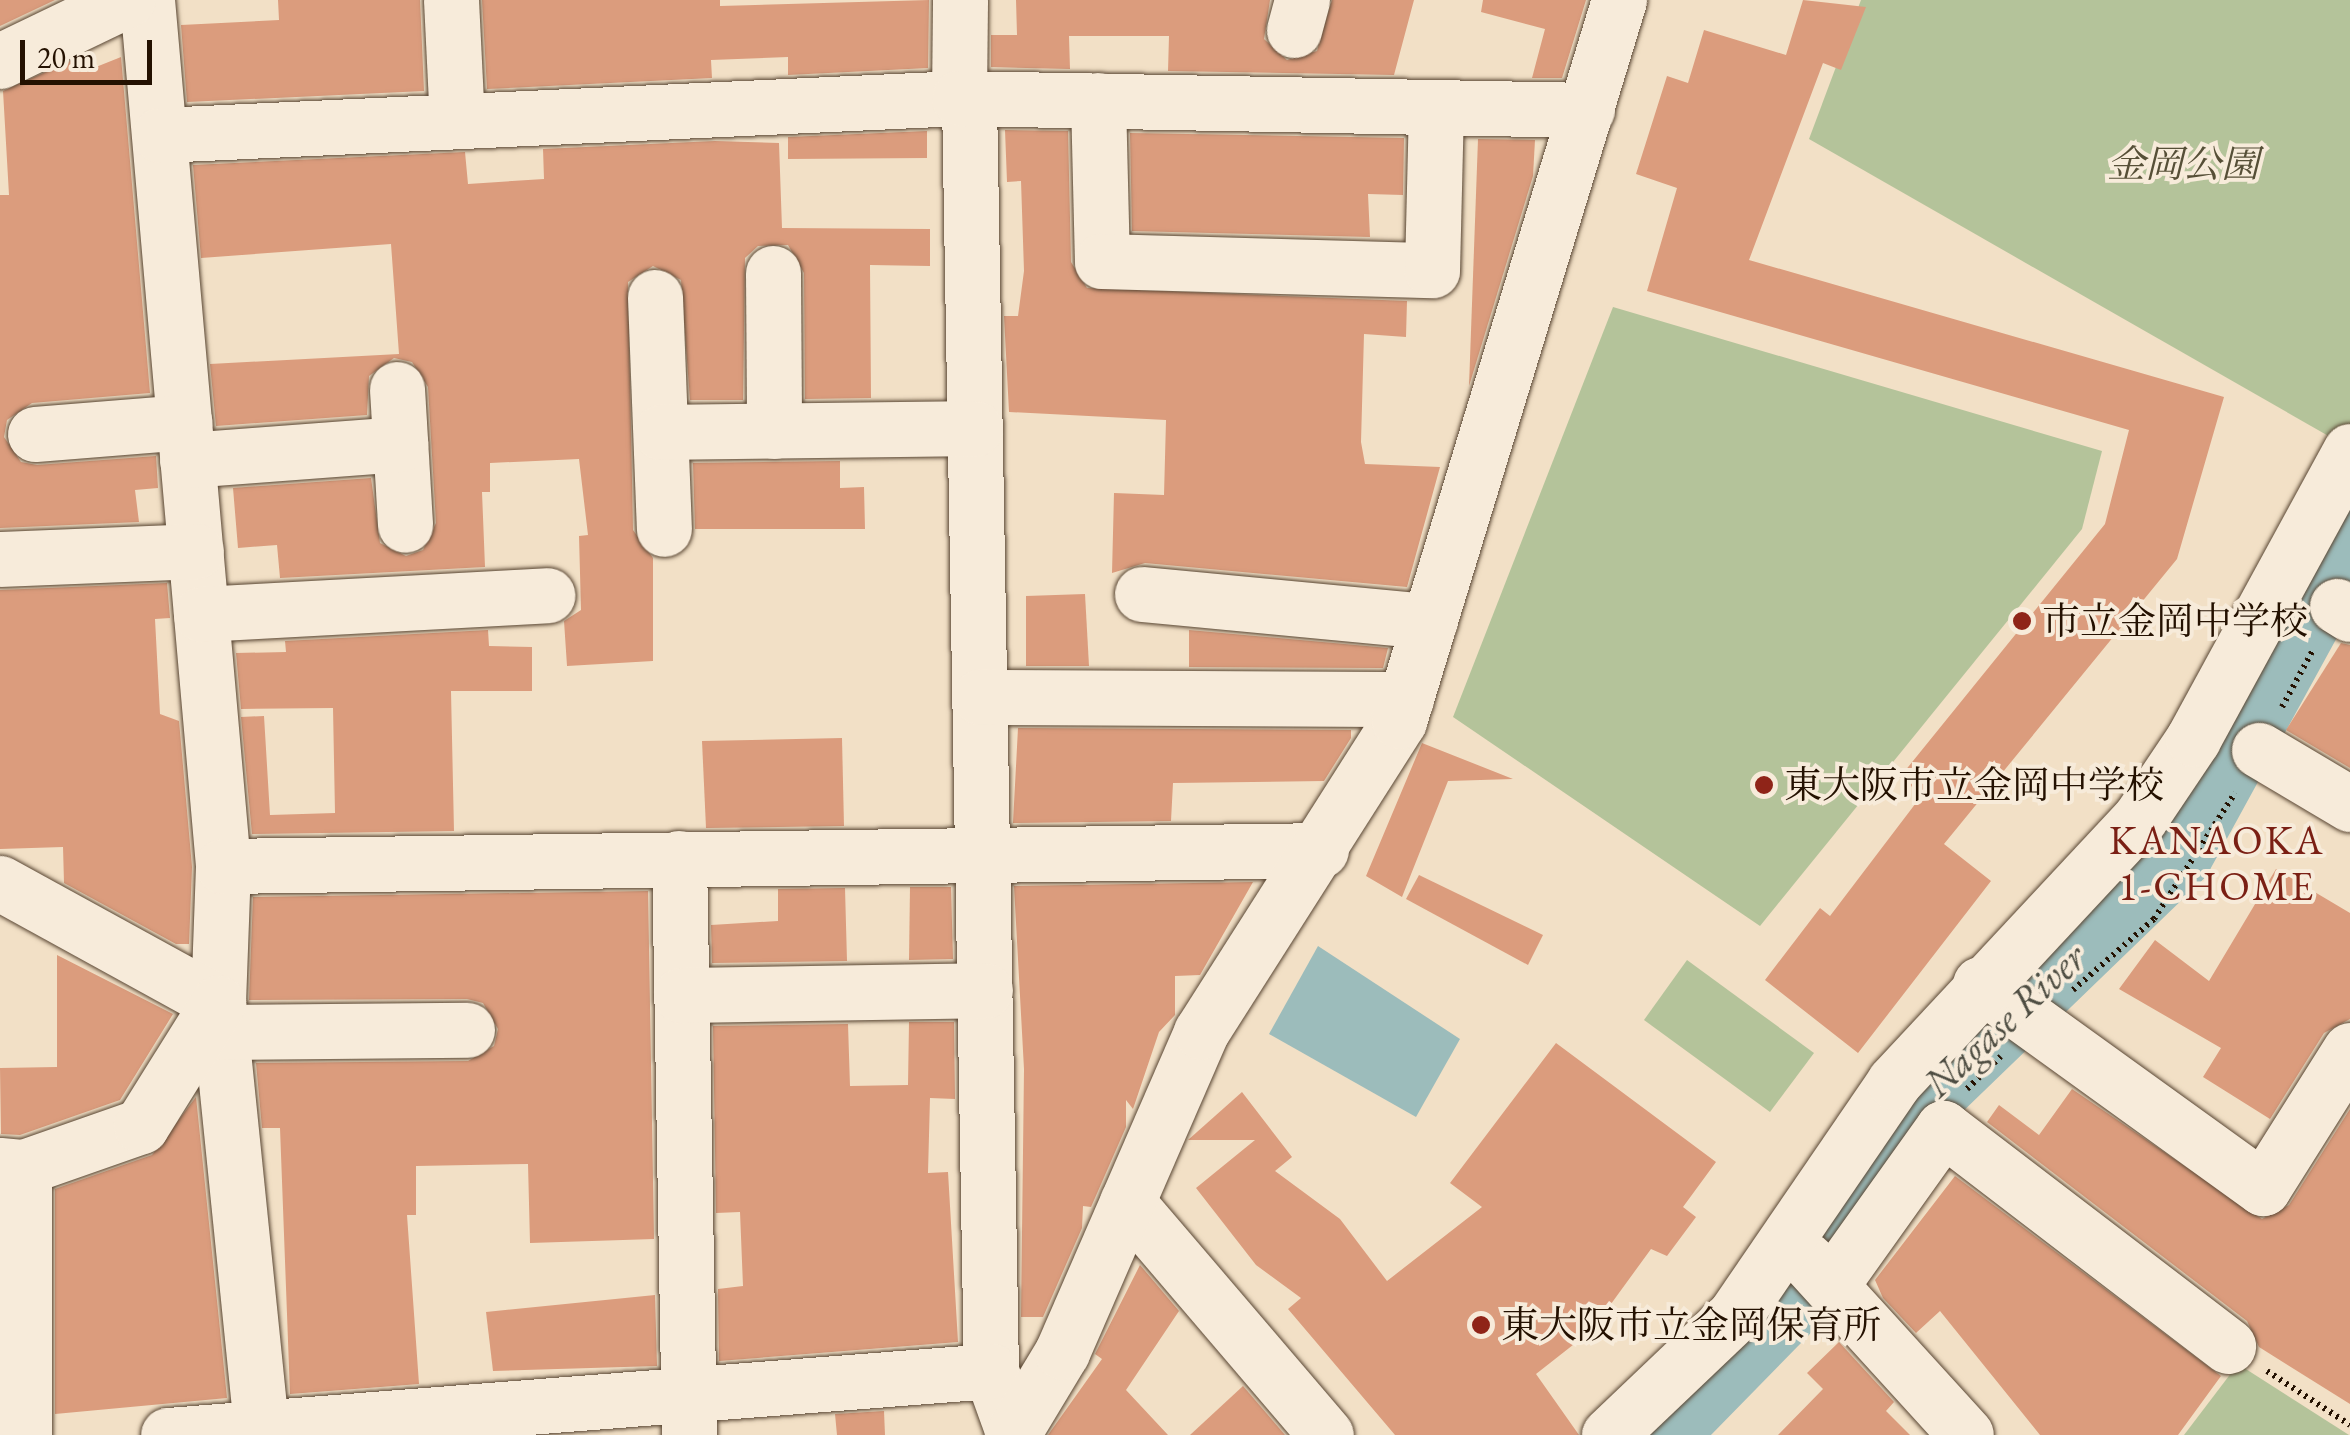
<!DOCTYPE html>
<meta charset="utf-8">
<style>
body{margin:0}
#map{position:relative;width:2350px;height:1435px;overflow:hidden;background:#f2e0c6;font-family:"EB Garamond","Noto Serif JP",serif}
div>[style]{position:absolute}
[style*='--x']{left:calc(var(--x)*1px);top:calc(var(--y)*1px);width:calc(var(--w)*1px);rotate:calc(var(--a)*1deg)}
.green>*{inset:0;background:#b4c39a}
.water>*{inset:0;background:#9cbcbb}
.river>*{height:80px;margin:-40px;padding:0 40px;transform-origin:40px;border-radius:40px;background:#9cbcbb}
.building>*{inset:0;background:#db9c7d}
.path>*{height:6px;margin-top:-3px;transform-origin:0;background:repeating-linear-gradient(90deg,#241101 0 2.5px,transparent 0 7.5px)}
.roads{filter:drop-shadow(0 0 2px #584532) drop-shadow(0 0 2px #584532)}
.minor>*{height:55px;margin:-27.5px;padding:0 27.5px;transform-origin:27.5px;border-radius:27.5px;background:#f7ebda}
.dots>*{width:28px;height:28px;translate:-50% -50%;box-sizing:border-box;border:5px solid #f7ebda;border-radius:50%}
span{translate:-50% -50%;white-space:nowrap;text-align:center;line-height:1.15;-webkit-text-stroke:8px #f7ebda;paint-order:stroke}
.park-label{font-size:38px;color:#564f37;font-style:italic}
.poi-label{font-size:38px;color:#241101}
.left{translate:0 -50%;text-align:left}
.neighbourhood-label{font-size:40px;color:#7a1f14;letter-spacing:2.5px}
.water-label{font-size:40px;color:#4e4d42;font-style:italic}
.scale{position:absolute;left:20px;top:40px;width:132px;height:45px;box-sizing:border-box;border:5px solid #241101;border-top:0;padding-left:12px;font-size:30px;line-height:35px;white-space:nowrap;color:#241101;-webkit-text-stroke:8px #f7ebda;paint-order:stroke}
</style>
<div id="map">
<div class="green">
<div style="clip-path:polygon(1861px 0,2350px 0,2350px 427px,2339px 442px,1809px 139px)"></div>
<div style="clip-path:polygon(1613px 307px,2102px 451px,2082px 529px,1760px 926px,1453px 717px)"></div>
<div style="clip-path:polygon(1687px 960px,1814px 1053px,1770px 1112px,1644px 1020px)"></div>
<div style="clip-path:polygon(2238px 1364px,2349px 1435px,2184px 1435px)"></div>
</div>
<div class="water">
<div style="clip-path:polygon(1318px 946px,1460px 1039px,1416px 1117px,1269px 1034px)"></div>
</div>
<div class="river">
<div style="--x:1655;--y:1435;--w:206;--a:-45.6"></div>
<div style="--x:1799;--y:1288;--w:218;--a:-58.1"></div>
<div style="--x:1914;--y:1103;--w:361;--a:-44"></div>
<div style="--x:2174;--y:852;--w:367;--a:-61.3"></div>
</div>
<div class="building">
<div style="clip-path:polygon(0 0,55px 0,0 26px)"></div>
<div style="clip-path:polygon(278px 0,420px 0,424px 91px,187px 102px,181px 25px,279px 20px)"></div>
<div style="clip-path:polygon(482px 0,720px 0,720px 6px,929px 0,928px 68px,788px 75px,788px 57px,711px 60px,712px 78px,487px 89px)"></div>
<div style="clip-path:polygon(1016px 0,1270px 0,1264px 39px,1287px 60px,1317px 51px,1332px 0,1414px 0,1394px 75px,1168px 71px,1169px 36px,1069px 36px,1070px 69px,991px 67px,991px 35px,1017px 35px)"></div>
<div style="clip-path:polygon(1483px 0,1586px 0,1562px 78px,1532px 78px,1545px 29px,1481px 12px)"></div>
<div style="clip-path:polygon(1803px 0,1866px 7px,1841px 70px,1823px 63px,1749px 260px,2224px 397px,2177px 559px,1944px 844px,1991px 881px,1858px 1053px,1765px 980px,1820px 908px,1830px 916px,1922px 795px,1900px 777px,2105px 524px,2129px 430px,1647px 291px,1677px 188px,1636px 174px,1667px 76px,1688px 83px,1704px 30px,1786px 55px)"></div>
<div style="clip-path:polygon(88px 53px,91px 69px,121px 57px,150px 393px,32px 403px,7px 420px,4px 437px,21px 462px,37px 465px,156px 456px,158px 488px,135px 490px,139px 522px,0 528px,0 195px,9px 195px,3px 91px)"></div>
<div style="clip-path:polygon(1005px 130px,1068px 131px,1071px 262px,1087px 288px,1407px 301px,1406px 337px,1364px 334px,1361px 442px,1365px 464px,1440px 467px,1407px 587px,1145px 563px,1112px 573px,1114px 493px,1164px 495px,1166px 420px,1009px 412px,1004px 316px,1018px 316px,1024px 271px,1021px 181px,1007px 182px)"></div>
<div style="clip-path:polygon(927px 131px,927px 158px,788px 159px,788px 137px)"></div>
<div style="clip-path:polygon(1130px 133px,1404px 138px,1403px 195px,1368px 194px,1370px 237px,1132px 231px)"></div>
<div style="clip-path:polygon(1478px 139px,1535px 140px,1533px 176px,1469px 386px)"></div>
<div style="clip-path:polygon(715px 141px,779px 143px,782px 228px,930px 229px,930px 266px,870px 265px,871px 398px,805px 399px,804px 273px,788px 245px,758px 246px,745px 258px,743px 400px,690px 400px,681px 280px,653px 266px,628px 282px,633px 530px,653px 558px,653px 661px,567px 666px,564px 621px,581px 610px,579px 536px,588px 535px,579px 459px,490px 463px,490px 492px,482px 492px,485px 567px,280px 578px,277px 545px,238px 548px,233px 488px,371px 478px,380px 543px,406px 556px,423px 550px,436px 523px,428px 387px,412px 362px,394px 358px,369px 376px,367px 415px,216px 426px,210px 364px,399px 354px,391px 244px,201px 258px,193px 165px,465px 152px,468px 184px,544px 179px,543px 149px)"></div>
<div style="clip-path:polygon(840px 461px,840px 488px,864px 487px,865px 529px,695px 529px,693px 463px)"></div>
<div style="clip-path:polygon(167px 583px,170px 618px,155px 619px,160px 714px,179px 721px,192px 867px,189px 944px,176px 944px,64px 883px,63px 847px,0 849px,0 590px)"></div>
<div style="clip-path:polygon(1085px 594px,1089px 666px,1026px 666px,1026px 596px)"></div>
<div style="clip-path:polygon(488px 630px,489px 646px,532px 647px,532px 691px,451px 691px,454px 831px,252px 834px,241px 717px,264px 716px,270px 815px,335px 813px,333px 708px,241px 709px,236px 653px,286px 652px,285px 641px)"></div>
<div style="clip-path:polygon(1189px 630px,1388px 648px,1383px 668px,1189px 667px)"></div>
<div style="clip-path:polygon(2341px 643px,2350px 645px,2350px 768px,2286px 730px)"></div>
<div style="clip-path:polygon(1018px 728px,1351px 730px,1351px 738px,1324px 781px,1173px 783px,1171px 821px,1013px 823px)"></div>
<div style="clip-path:polygon(842px 738px,844px 826px,706px 828px,702px 741px)"></div>
<div style="clip-path:polygon(1422px 743px,1513px 779px,1448px 781px,1402px 897px,1366px 876px)"></div>
<div style="clip-path:polygon(2276px 869px,2350px 913px,2350px 1019px,2324px 1033px,2270px 1119px,2203px 1077px,2221px 1048px,2119px 989px,2155px 940px,2209px 981px)"></div>
<div style="clip-path:polygon(1419px 875px,1543px 935px,1528px 965px,1406px 899px)"></div>
<div style="clip-path:polygon(1253px 882px,1200px 975px,1175px 976px,1175px 1015px,1159px 1032px,1133px 1109px,1126px 1100px,1126px 1127px,1091px 1207px,1083px 1206px,1082px 1228px,1043px 1317px,1021px 1317px,1024px 1069px,1014px 886px)"></div>
<div style="clip-path:polygon(910px 887px,951px 887px,953px 959px,909px 960px)"></div>
<div style="clip-path:polygon(845px 888px,847px 961px,712px 963px,711px 925px,778px 921px,778px 889px)"></div>
<div style="clip-path:polygon(648px 891px,654px 1239px,530px 1243px,528px 1164px,416px 1166px,416px 1215px,407px 1215px,419px 1384px,290px 1394px,280px 1128px,262px 1128px,256px 1063px,468px 1061px,494px 1046px,498px 1029px,483px 1003px,467px 999px,249px 1000px,253px 897px)"></div>
<div style="clip-path:polygon(57px 955px,173px 1014px,120px 1100px,20px 1135px,1px 1134px,0 1068px,57px 1067px)"></div>
<div style="clip-path:polygon(909px 1022px,954px 1022px,955px 1099px,930px 1098px,928px 1173px,948px 1172px,958px 1342px,719px 1361px,718px 1289px,743px 1286px,740px 1212px,716px 1213px,713px 1026px,848px 1024px,850px 1086px,908px 1085px)"></div>
<div style="clip-path:polygon(1556px 1043px,1716px 1162px,1683px 1207px,1696px 1217px,1667px 1256px,1651px 1249px,1592px 1330px,1536px 1374px,1579px 1435px,1395px 1435px,1288px 1309px,1301px 1298px,1256px 1265px,1196px 1188px,1255px 1140px,1188px 1140px,1242px 1092px,1292px 1157px,1275px 1171px,1340px 1219px,1387px 1281px,1482px 1207px,1450px 1183px)"></div>
<div style="clip-path:polygon(2072px 1089px,2262px 1219px,2289px 1205px,2350px 1109px,2350px 1404px,2259px 1347px,2247px 1321px,1987px 1122px,1999px 1105px,2039px 1135px)"></div>
<div style="clip-path:polygon(196px 1097px,227px 1398px,55px 1414px,55px 1189px,152px 1155px)"></div>
<div style="clip-path:polygon(1955px 1176px,2221px 1376px,2178px 1435px,2040px 1435px,1940px 1311px,1916px 1333px,1883px 1298px,1875px 1280px)"></div>
<div style="clip-path:polygon(1140px 1265px,1179px 1311px,1126px 1390px,1168px 1435px,1048px 1435px,1102px 1359px,1095px 1354px)"></div>
<div style="clip-path:polygon(655px 1295px,657px 1366px,493px 1371px,486px 1312px)"></div>
<div style="clip-path:polygon(1839px 1342px,1894px 1402px,1886px 1411px,1910px 1435px,1778px 1435px,1823px 1389px,1807px 1373px)"></div>
<div style="clip-path:polygon(1243px 1386px,1285px 1435px,1190px 1435px)"></div>
<div style="clip-path:polygon(884px 1411px,885px 1435px,837px 1435px,835px 1414px)"></div>
</div>
<div class="path">
<div style="--x:2282;--y:707;--w:67;--a:-61.5"></div>
<div style="--x:2073;--y:990;--w:108;--a:-41.2"></div>
<div style="--x:2154;--y:919;--w:150;--a:-57.3"></div>
<div style="--x:1967;--y:1089;--w:47;--a:-44.1"></div>
<div style="--x:2267;--y:1371;--w:99;--a:33"></div>
</div>
<div class="roads">
<div class="minor">
<div style="--x:147;--y:0;--w:869;--a:84.98"></div>
<div style="--x:223;--y:866;--w:137;--a:92.1"></div>
<div style="--x:218;--y:1003;--w:434;--a:84.2"></div>
<div style="--x:451;--y:0;--w:121;--a:87.2"></div>
<div style="--x:1294;--y:30;--w:31;--a:-75"></div>
<div style="--x:0;--y:61;--w:141;--a:-25.7"></div>
<div style="--x:959;--y:98;--w:10;--a:11"></div>
<div style="--x:969;--y:100;--w:1271;--a:89.01"></div>
<div style="--x:991;--y:1371;--w:68;--a:70.2"></div>
<div style="--x:959;--y:98;--w:98;--a:-89.4"></div>
<div style="--x:1098;--y:100;--w:161;--a:88.6"></div>
<div style="--x:1102;--y:261;--w:330;--a:1.6"></div>
<div style="--x:1432;--y:270;--w:163;--a:-88.6"></div>
<div style="--x:160;--y:135;--w:800;--a:-2.65"></div>
<div style="--x:959;--y:98;--w:628;--a:1.09"></div>
<div style="--x:773;--y:273;--w:158;--a:89.6"></div>
<div style="--x:655;--y:297;--w:232;--a:87.8"></div>
<div style="--x:397;--y:389;--w:136;--a:86.6"></div>
<div style="--x:661;--y:432;--w:314;--a:-0.7"></div>
<div style="--x:35;--y:434;--w:150;--a:-4.6"></div>
<div style="--x:187;--y:460;--w:214;--a:-4.3"></div>
<div style="--x:0;--y:559;--w:196;--a:-2.3"></div>
<div style="--x:1142;--y:594;--w:289;--a:5.4"></div>
<div style="--x:2337;--y:606;--w:15;--a:32"></div>
<div style="--x:201;--y:614;--w:347;--a:-3.1"></div>
<div style="--x:980;--y:697;--w:426;--a:0.3"></div>
<div style="--x:2259;--y:750;--w:106;--a:30.7"></div>
<div style="--x:679;--y:858;--w:577;--a:89.01"></div>
<div style="--x:223;--y:866;--w:1098;--a:-0.83"></div>
<div style="--x:0;--y:883;--w:249;--a:28.8"></div>
<div style="--x:1980;--y:984;--w:349;--a:35.8"></div>
<div style="--x:2263;--y:1188;--w:163;--a:-57.8"></div>
<div style="--x:681;--y:995;--w:304;--a:-0.9"></div>
<div style="--x:220;--y:1032;--w:247;--a:-0.5"></div>
<div style="--x:0;--y:1165;--w:24;--a:5"></div>
<div style="--x:24;--y:1167;--w:124;--a:-19.3"></div>
<div style="--x:141;--y:1126;--w:145;--a:-58"></div>
<div style="--x:1127;--y:1202;--w:306;--a:49.5"></div>
<div style="--x:1807;--y:1260;--w:236;--a:47.7"></div>
<div style="--x:1831;--y:1285;--w:193;--a:-54.5"></div>
<div style="--x:1943;--y:1128;--w:359;--a:37.4"></div>
<div style="--x:24;--y:1435;--w:268;--a:-90"></div>
<div style="--x:168;--y:1435;--w:825;--a:-4.45"></div>
<div style="--x:1012;--y:1435;--w:97;--a:-58.9"></div>
<div style="--x:1062;--y:1352;--w:349;--a:-66.5"></div>
<div style="--x:1201;--y:1032;--w:369;--a:-57.5"></div>
<div style="--x:1399;--y:721;--w:754;--a:-73.03"></div>
<div style="--x:1609;--y:1435;--w:173;--a:-43.6"></div>
<div style="--x:1734;--y:1316;--w:283;--a:-55.6"></div>
<div style="--x:1894;--y:1082;--w:361;--a:-47"></div>
<div style="--x:2140;--y:818;--w:95;--a:-56.1"></div>
<div style="--x:2193;--y:739;--w:328;--a:-61.4"></div>
</div>
</div>
<div class="dots">
<div style="left:2022px;top:621px;background:#8f2418"></div>
<div style="left:1764px;top:785px;background:#8f2418"></div>
<div style="left:1481px;top:1325px;background:#8f2418"></div>
</div>
<div class="park-label">
<span style="left:2183px;top:164px">金岡公園</span>
</div>
<div class="poi-label">
<span class="left" style="left:2042px;top:621px">市立金岡中学校</span>
<span class="left" style="left:1784px;top:785px">東大阪市立金岡中学校</span>
<span class="left" style="left:1501px;top:1325px">東大阪市立金岡保育所</span>
</div>
<div class="neighbourhood-label">
<span style="left:2217px;top:863px">KANAOKA<br>1-CHOME</span>
</div>
<div class="water-label">
<span style="left:2004px;top:1020px;rotate:-43deg">Nagase River</span>
</div>
<div class="scale">20 m</div>
</div>
